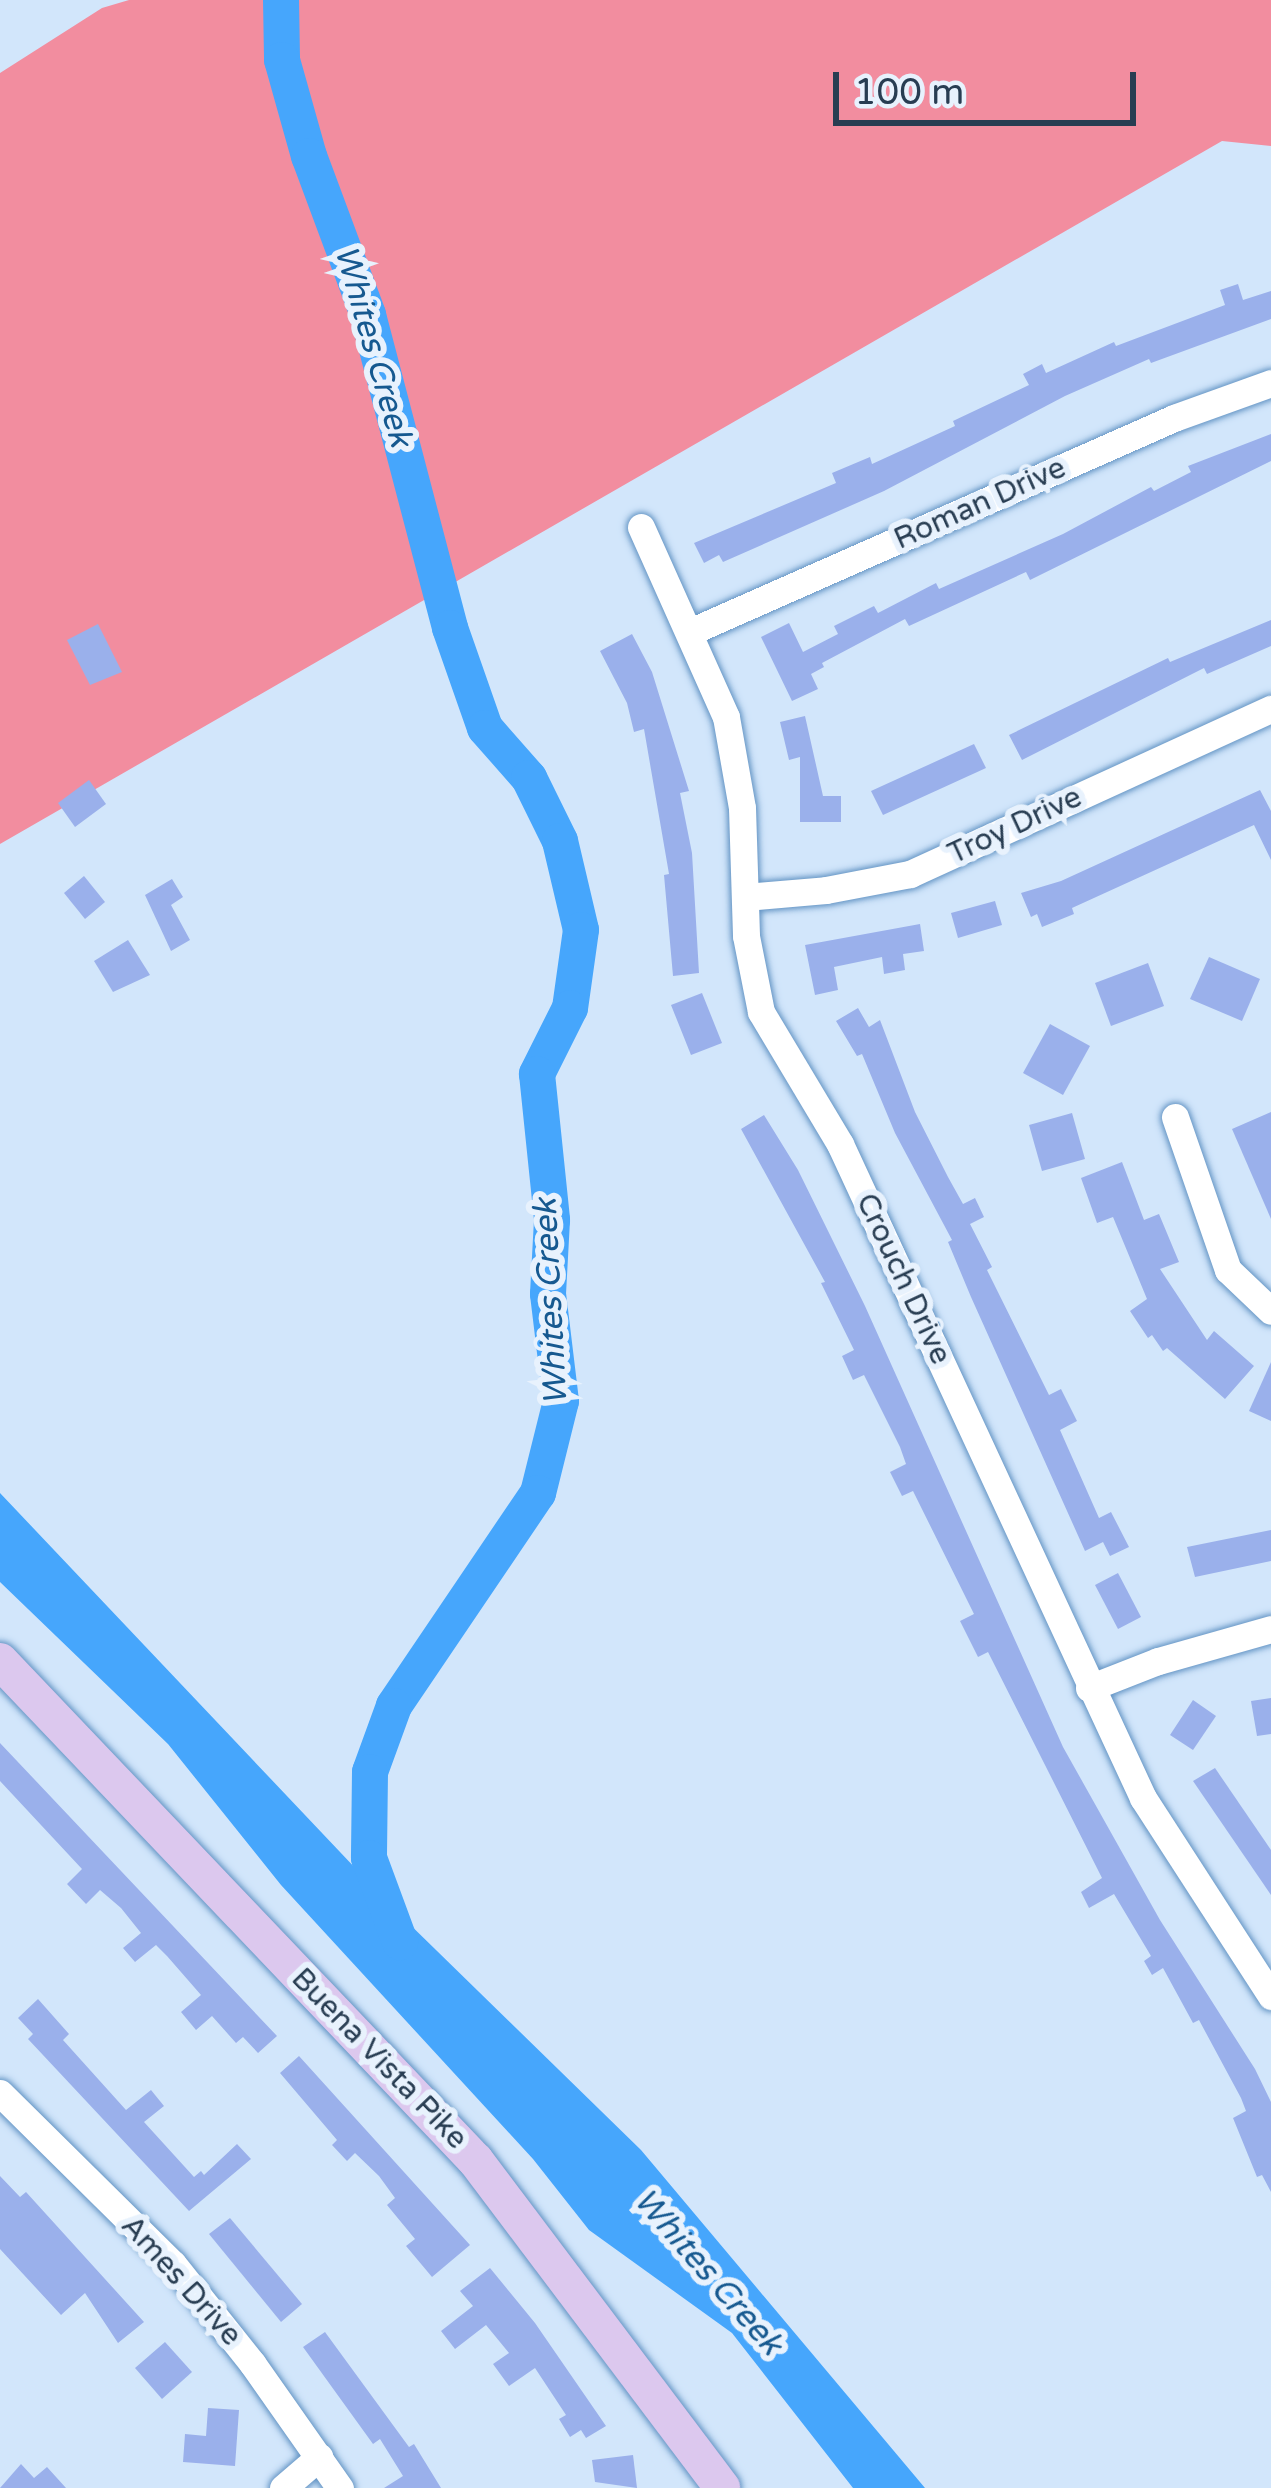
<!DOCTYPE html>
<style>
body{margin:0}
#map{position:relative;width:1271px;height:2488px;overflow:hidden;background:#d2e6fb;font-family:"Varela Round",sans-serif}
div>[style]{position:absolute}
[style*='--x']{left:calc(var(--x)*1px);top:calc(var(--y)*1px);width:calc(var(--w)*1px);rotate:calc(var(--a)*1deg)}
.forest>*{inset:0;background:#f28d9f}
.water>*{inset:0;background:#46a6fc}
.river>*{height:36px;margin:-18px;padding:0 18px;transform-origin:18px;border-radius:18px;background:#46a6fc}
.building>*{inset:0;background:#9ab0eb}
.roads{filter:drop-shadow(0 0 3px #6394c4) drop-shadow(0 0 3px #6394c4)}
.minor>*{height:27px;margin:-13.5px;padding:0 13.5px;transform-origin:13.5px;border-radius:13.5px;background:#fff}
.major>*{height:36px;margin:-18px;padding:0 18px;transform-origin:18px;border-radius:18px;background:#dcc8ee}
span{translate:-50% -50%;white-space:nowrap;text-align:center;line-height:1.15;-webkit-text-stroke:12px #e8f2fd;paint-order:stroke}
.street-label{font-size:30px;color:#283d52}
.water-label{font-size:33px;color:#165990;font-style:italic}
.scale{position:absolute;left:833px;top:72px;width:303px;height:54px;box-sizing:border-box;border:6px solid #283d52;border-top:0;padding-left:15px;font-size:36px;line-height:42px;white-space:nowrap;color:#283d52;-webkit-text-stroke:9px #e8f2fd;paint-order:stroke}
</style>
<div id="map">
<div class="forest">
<div style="clip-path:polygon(129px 0,1271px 0,1271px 146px,1222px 141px,0 844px,0 73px,102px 8px)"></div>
</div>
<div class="water">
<div style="clip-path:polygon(0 1493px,394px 1909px,641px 2150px,925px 2488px,853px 2488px,732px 2333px,589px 2230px,533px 2159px,281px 1885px,168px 1744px,0 1582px)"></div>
</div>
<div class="river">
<div style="--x:281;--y:0;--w:60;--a:89"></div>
<div style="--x:282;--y:60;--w:100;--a:74.3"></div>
<div style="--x:309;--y:156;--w:170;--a:69.6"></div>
<div style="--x:368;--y:315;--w:324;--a:75.3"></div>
<div style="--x:450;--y:628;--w:106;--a:70.7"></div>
<div style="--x:485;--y:728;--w:67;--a:48.7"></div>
<div style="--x:529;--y:778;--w:70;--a:63.8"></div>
<div style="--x:560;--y:841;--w:91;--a:76.7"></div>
<div style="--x:581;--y:930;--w:79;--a:98"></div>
<div style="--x:570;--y:1008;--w:74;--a:116.6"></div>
<div style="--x:537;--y:1074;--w:147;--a:84.1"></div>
<div style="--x:552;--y:1220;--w:74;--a:93.1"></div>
<div style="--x:548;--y:1294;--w:108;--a:83.1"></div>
<div style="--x:561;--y:1401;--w:95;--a:104"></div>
<div style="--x:538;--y:1493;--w:257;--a:124.1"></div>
<div style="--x:394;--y:1706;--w:70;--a:110"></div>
<div style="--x:370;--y:1772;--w:86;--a:90.7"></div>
<div style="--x:369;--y:1858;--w:90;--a:69.7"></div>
</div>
<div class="building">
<div style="clip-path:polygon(1238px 284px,1243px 300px,1271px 291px,1271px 319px,1151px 363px,1149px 359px,1065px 396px,884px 491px,723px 562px,719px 555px,704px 563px,694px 543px,836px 483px,832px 473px,870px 457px,872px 464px,955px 426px,953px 421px,1029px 385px,1023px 374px,1042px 364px,1046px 373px,1114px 342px,1116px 346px,1225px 305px,1220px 290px)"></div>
<div style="clip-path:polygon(1271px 434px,1271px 461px,1030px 580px,1026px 572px,909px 626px,905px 619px,822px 663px,824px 667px,811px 674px,818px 689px,792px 701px,761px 637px,789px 623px,803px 652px,838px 634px,834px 626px,874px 606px,878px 613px,936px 583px,939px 589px,1063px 534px,1151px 487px,1154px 491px,1191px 472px,1188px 466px)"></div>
<div style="clip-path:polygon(1271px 620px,1271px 646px,1207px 674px,1204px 668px,1022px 760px,1009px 735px,1168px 658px,1170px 662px)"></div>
<div style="clip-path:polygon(98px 624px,122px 672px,90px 685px,67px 640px)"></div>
<div style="clip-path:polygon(632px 634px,652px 672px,689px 791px,680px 793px,692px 853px,699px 973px,673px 976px,664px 875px,669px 874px,644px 729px,634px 732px,627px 703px,600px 651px)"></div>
<div style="clip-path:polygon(805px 716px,823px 796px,841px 796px,841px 822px,800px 822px,800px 757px,789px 760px,780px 722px)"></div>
<div style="clip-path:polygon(974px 744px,986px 768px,883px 815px,871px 791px)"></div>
<div style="clip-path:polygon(89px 780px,106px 804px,75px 827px,58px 803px)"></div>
<div style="clip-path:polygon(1260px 790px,1271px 811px,1271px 860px,1254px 825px,1072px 908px,1074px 914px,1042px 927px,1037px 914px,1031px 917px,1021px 893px,1061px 881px)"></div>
<div style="clip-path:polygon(84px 876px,105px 902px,85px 919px,64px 893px)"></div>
<div style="clip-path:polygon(172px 879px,183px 897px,171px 905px,190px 940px,171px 951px,145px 895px)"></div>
<div style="clip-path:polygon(995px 901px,1002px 925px,958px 938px,951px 913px)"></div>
<div style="clip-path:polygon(920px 924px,924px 951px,903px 954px,905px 970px,884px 974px,882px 957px,834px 967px,838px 990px,815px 995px,805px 945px)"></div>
<div style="clip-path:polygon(128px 940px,150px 975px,113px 992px,94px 961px)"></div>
<div style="clip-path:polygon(1209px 957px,1260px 979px,1242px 1021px,1190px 999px)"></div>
<div style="clip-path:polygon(1148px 963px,1164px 1006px,1111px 1026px,1095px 983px)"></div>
<div style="clip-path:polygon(702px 993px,722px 1043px,691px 1055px,671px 1005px)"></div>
<div style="clip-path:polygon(858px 1008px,869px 1027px,880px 1020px,915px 1112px,948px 1177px,963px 1204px,975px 1198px,984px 1217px,970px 1224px,992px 1267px,987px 1270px,1049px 1395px,1061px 1389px,1077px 1421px,1060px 1430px,1099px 1518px,1111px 1512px,1129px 1547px,1110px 1556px,1103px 1542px,1085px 1551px,971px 1297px,948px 1242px,952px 1240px,895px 1133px,862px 1054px,857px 1056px,836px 1021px)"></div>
<div style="clip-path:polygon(1050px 1024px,1090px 1046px,1063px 1095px,1023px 1073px)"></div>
<div style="clip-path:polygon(1271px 1112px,1271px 1219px,1232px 1129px)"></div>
<div style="clip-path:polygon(1072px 1113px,1085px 1159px,1042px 1171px,1029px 1125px)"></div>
<div style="clip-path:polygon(764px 1115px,798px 1170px,865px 1306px,1063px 1747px,1160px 1920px,1255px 2069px,1271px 2102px,1271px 2192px,1262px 2175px,1257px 2177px,1233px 2118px,1246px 2111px,1241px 2098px,1199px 2020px,1193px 2023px,1163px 1968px,1152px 1975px,1144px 1961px,1151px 1956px,1114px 1894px,1089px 1908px,1081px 1892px,1102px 1878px,988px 1652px,978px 1657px,960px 1621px,974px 1614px,913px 1491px,902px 1496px,890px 1472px,906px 1464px,900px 1447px,864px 1375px,853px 1380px,842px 1356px,854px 1350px,821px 1283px,825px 1282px,741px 1129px)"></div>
<div style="clip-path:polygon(1122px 1162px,1144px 1220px,1159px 1214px,1179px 1262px,1160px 1269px,1207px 1340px,1214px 1331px,1254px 1366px,1225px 1399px,1167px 1348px,1163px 1351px,1152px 1335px,1148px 1338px,1130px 1311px,1147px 1299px,1113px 1217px,1097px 1223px,1081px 1178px)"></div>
<div style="clip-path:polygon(1271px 1362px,1271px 1421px,1249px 1411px)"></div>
<div style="clip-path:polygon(1271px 1530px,1271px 1561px,1195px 1577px,1187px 1547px)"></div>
<div style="clip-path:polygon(1118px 1573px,1141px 1617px,1118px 1629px,1095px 1585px)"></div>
<div style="clip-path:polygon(1271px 1698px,1271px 1734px,1257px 1736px,1251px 1701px)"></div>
<div style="clip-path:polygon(1193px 1700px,1216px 1716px,1193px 1750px,1170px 1735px)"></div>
<div style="clip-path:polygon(0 1743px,277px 2036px,258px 2053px,243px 2037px,236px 2043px,212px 2016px,196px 2030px,181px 2012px,201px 1995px,167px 1956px,156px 1945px,135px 1962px,123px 1948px,141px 1933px,121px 1908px,100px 1890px,86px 1904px,67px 1884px,82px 1869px,0 1781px)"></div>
<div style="clip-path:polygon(1215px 1768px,1271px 1850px,1271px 1895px,1193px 1781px)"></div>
<div style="clip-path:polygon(38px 1999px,69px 2034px,63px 2040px,126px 2110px,151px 2090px,164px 2106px,144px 2122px,194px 2177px,201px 2171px,204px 2175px,237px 2144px,251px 2159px,189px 2211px,28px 2039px,33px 2034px,18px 2018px)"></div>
<div style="clip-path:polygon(299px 2056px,470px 2245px,432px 2277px,406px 2246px,415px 2239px,387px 2205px,395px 2198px,379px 2176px,355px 2153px,347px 2161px,332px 2145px,337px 2140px,280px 2073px)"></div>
<div style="clip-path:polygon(0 2176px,20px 2197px,26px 2192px,144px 2322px,118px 2343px,85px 2293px,61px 2315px,0 2249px)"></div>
<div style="clip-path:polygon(230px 2218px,302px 2304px,281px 2322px,209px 2234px)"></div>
<div style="clip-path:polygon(490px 2268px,535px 2323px,606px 2426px,586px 2438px,581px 2430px,570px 2437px,559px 2419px,566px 2415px,535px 2368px,509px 2386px,493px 2364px,509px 2353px,486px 2325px,455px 2349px,441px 2331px,473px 2306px,460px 2291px)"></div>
<div style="clip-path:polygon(325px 2332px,409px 2447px,414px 2444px,441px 2488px,384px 2488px,403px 2476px,380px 2439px,373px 2444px,303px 2347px)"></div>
<div style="clip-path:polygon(165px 2342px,192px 2372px,162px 2399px,135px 2368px)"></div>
<div style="clip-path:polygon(208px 2408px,239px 2410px,235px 2466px,183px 2462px,185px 2434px,206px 2436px)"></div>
<div style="clip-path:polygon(633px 2455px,637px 2488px,595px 2482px,592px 2460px)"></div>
<div style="clip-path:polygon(21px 2464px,34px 2478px,47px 2467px,66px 2488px,0 2488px)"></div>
</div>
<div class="roads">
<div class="minor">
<div style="--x:641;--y:527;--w:208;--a:65.9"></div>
<div style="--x:726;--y:717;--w:92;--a:80"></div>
<div style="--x:742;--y:808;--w:128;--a:88.2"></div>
<div style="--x:746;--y:936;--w:77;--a:78.8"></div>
<div style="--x:761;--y:1012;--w:154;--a:59.1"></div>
<div style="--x:840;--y:1144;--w:721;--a:65.14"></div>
<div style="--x:1143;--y:1798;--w:236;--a:57.1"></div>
<div style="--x:692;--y:631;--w:527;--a:-23.84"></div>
<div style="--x:1174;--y:418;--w:103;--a:-19.8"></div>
<div style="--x:745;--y:897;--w:81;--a:-4.9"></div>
<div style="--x:826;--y:890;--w:86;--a:-10.8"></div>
<div style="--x:910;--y:874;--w:397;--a:-24.6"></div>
<div style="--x:1175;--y:1117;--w:162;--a:70.9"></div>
<div style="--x:1228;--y:1270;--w:59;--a:43.6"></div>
<div style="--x:1089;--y:1688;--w:74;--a:-21.4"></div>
<div style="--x:1158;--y:1661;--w:117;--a:-15.8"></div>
<div style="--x:0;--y:2093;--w:243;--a:44.7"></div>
<div style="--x:173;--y:2264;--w:127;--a:51.4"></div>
<div style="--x:252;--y:2363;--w:153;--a:54.9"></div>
<div style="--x:283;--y:2488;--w:48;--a:-40.7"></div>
</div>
<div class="major">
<div style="--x:0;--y:1661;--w:690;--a:46.41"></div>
<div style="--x:476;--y:2161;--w:409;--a:53"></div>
</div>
</div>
<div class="street-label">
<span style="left:980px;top:504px;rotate:-24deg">Roman Drive</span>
<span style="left:1015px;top:826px;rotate:-25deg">Troy Drive</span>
<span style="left:903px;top:1279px;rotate:65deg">Crouch Drive</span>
<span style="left:379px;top:2059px;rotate:46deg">Buena Vista Pike</span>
<span style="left:181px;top:2281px;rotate:48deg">Ames Drive</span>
</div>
<div class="water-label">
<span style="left:373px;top:346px;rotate:74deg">Whites Creek</span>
<span style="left:551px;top:1302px;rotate:-93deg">Whites Creek</span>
<span style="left:708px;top:2272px;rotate:49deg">Whites Creek</span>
</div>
<div class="scale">100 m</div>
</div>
